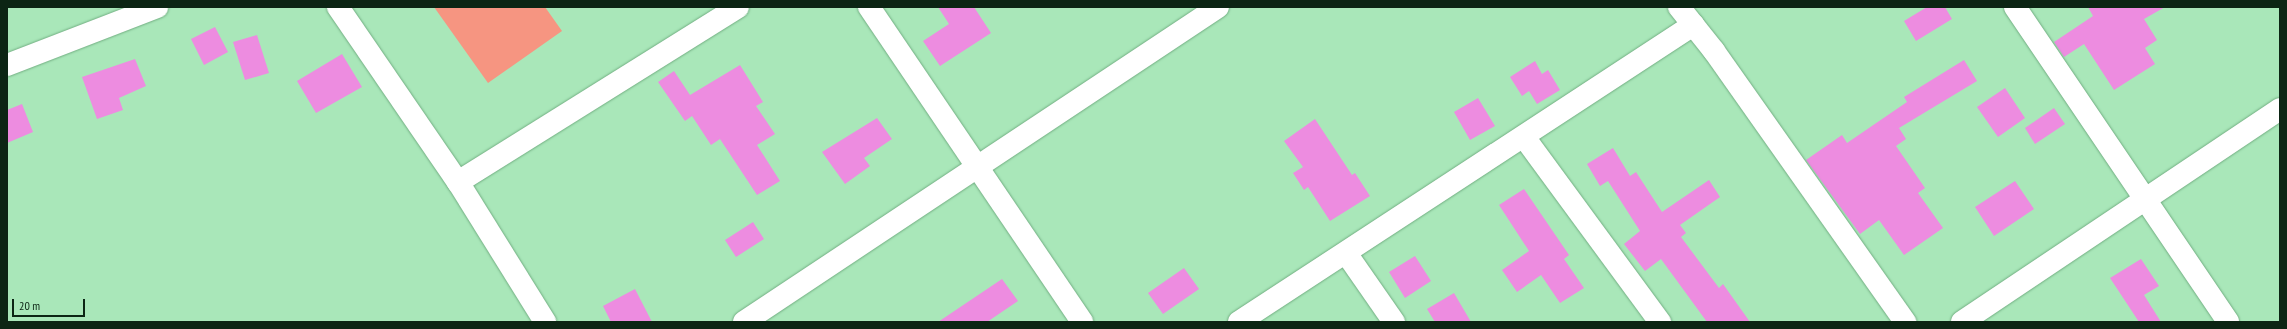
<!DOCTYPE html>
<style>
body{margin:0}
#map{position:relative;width:2287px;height:329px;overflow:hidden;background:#a9e7b9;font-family:"PT Sans Narrow",sans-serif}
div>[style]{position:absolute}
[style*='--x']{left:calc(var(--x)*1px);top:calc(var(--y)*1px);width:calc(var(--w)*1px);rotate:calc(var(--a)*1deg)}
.green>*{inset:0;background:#f69581}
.building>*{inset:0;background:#ed8ce0}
.roads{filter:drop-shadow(0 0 1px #72ae82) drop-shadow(0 0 1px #72ae82)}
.minor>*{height:22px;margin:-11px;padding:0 11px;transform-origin:11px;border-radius:11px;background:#fff}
span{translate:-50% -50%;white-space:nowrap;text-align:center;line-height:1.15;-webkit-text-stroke:3.5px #a9e7b9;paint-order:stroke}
.frame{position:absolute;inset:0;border:8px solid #0c2514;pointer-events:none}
.scale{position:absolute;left:12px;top:299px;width:73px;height:18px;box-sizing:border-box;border:2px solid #0c2514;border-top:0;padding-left:5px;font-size:12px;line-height:14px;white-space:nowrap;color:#0c2514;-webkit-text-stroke:3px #a9e7b9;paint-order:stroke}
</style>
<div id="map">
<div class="green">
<div style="clip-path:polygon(434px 7px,545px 7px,562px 31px,488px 83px)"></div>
</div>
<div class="building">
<div style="clip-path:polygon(938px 7px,974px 7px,991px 33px,940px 66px,923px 41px,949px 24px)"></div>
<div style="clip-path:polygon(1927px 7px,1945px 7px,1952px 19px,1916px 41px,1904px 21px)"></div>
<div style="clip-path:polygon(2088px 7px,2165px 7px,2144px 19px,2157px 40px,2145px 48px,2155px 64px,2114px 90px,2084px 44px,2064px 57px,2054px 42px,2093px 16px)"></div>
<div style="clip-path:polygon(215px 27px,228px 52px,204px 65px,191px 39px)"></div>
<div style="clip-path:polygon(257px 35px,269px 73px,245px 80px,233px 42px)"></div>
<div style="clip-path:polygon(342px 54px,362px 87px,316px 113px,297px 81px)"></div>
<div style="clip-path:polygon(135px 59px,146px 86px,119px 98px,123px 110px,97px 119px,82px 77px)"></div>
<div style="clip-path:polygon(1964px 60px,1977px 81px,1899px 128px,1906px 139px,1896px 146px,1925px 188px,1918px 193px,1943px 228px,1904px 255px,1879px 220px,1860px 234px,1806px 160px,1842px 135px,1847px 143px,1907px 102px,1904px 97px)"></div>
<div style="clip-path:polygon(1535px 61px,1542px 74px,1548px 70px,1560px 90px,1537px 104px,1529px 91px,1522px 96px,1510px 77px)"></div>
<div style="clip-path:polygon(740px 65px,763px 102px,756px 106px,775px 134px,757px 145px,780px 181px,757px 195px,720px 139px,711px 145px,692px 116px,685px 121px,658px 82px,674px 71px,690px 95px)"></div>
<div style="clip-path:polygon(2005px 88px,2025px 118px,1998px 137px,1977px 107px)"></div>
<div style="clip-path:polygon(1478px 98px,1495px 126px,1470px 140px,1454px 112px)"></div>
<div style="clip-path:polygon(22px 104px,33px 132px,7px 143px,7px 110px)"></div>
<div style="clip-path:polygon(2054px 108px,2065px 124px,2035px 144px,2025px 128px)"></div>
<div style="clip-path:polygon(877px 118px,892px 139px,864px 158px,870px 166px,845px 184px,822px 152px)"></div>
<div style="clip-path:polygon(1315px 119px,1352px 175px,1355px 173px,1370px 196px,1330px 221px,1308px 187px,1304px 190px,1293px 173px,1303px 167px,1284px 141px)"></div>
<div style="clip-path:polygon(1613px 148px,1630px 176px,1636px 172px,1662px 212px,1709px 180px,1720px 197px,1680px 225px,1686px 233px,1681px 237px,1719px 288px,1723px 284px,1750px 322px,1707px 322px,1661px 259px,1645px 271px,1624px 244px,1640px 231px,1608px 181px,1600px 186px,1587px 164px)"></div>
<div style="clip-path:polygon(2015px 181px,2034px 209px,1994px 236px,1975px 207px)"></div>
<div style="clip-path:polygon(1524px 189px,1569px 255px,1564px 259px,1584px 288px,1560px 303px,1541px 275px,1517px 292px,1502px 270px,1529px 251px,1499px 205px)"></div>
<div style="clip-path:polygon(753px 222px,764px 239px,736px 257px,725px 240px)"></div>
<div style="clip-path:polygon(1415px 256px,1431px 281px,1405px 298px,1389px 272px)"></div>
<div style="clip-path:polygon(2141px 259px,2159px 286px,2144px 295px,2161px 322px,2139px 322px,2110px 278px)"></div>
<div style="clip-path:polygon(1184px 268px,1199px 289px,1163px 314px,1148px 293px)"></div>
<div style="clip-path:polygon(1002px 279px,1018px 301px,987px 322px,938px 322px)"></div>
<div style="clip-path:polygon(635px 289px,652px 322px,611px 322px,603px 306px)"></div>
<div style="clip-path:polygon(1454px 293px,1471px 322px,1435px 322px,1427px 309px)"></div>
</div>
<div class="roads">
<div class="minor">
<div style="--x:338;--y:7;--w:212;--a:55.6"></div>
<div style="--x:458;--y:182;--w:165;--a:58.1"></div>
<div style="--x:869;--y:7;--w:380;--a:55.9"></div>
<div style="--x:1679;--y:7;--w:56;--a:51.5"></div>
<div style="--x:1714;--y:51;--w:332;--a:54.8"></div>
<div style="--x:2015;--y:7;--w:380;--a:55.9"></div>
<div style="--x:7;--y:65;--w:161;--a:-21.1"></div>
<div style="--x:1524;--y:137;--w:230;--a:53.7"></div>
<div style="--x:458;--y:182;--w:330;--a:-32"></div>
<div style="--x:1346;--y:253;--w:84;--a:55.2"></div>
<div style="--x:744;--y:322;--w:569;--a:-33.61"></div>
<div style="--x:1239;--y:322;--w:543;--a:-33.19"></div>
<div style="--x:1962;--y:322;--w:383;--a:-33.8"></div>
</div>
</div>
<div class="frame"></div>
<div class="scale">20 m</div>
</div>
